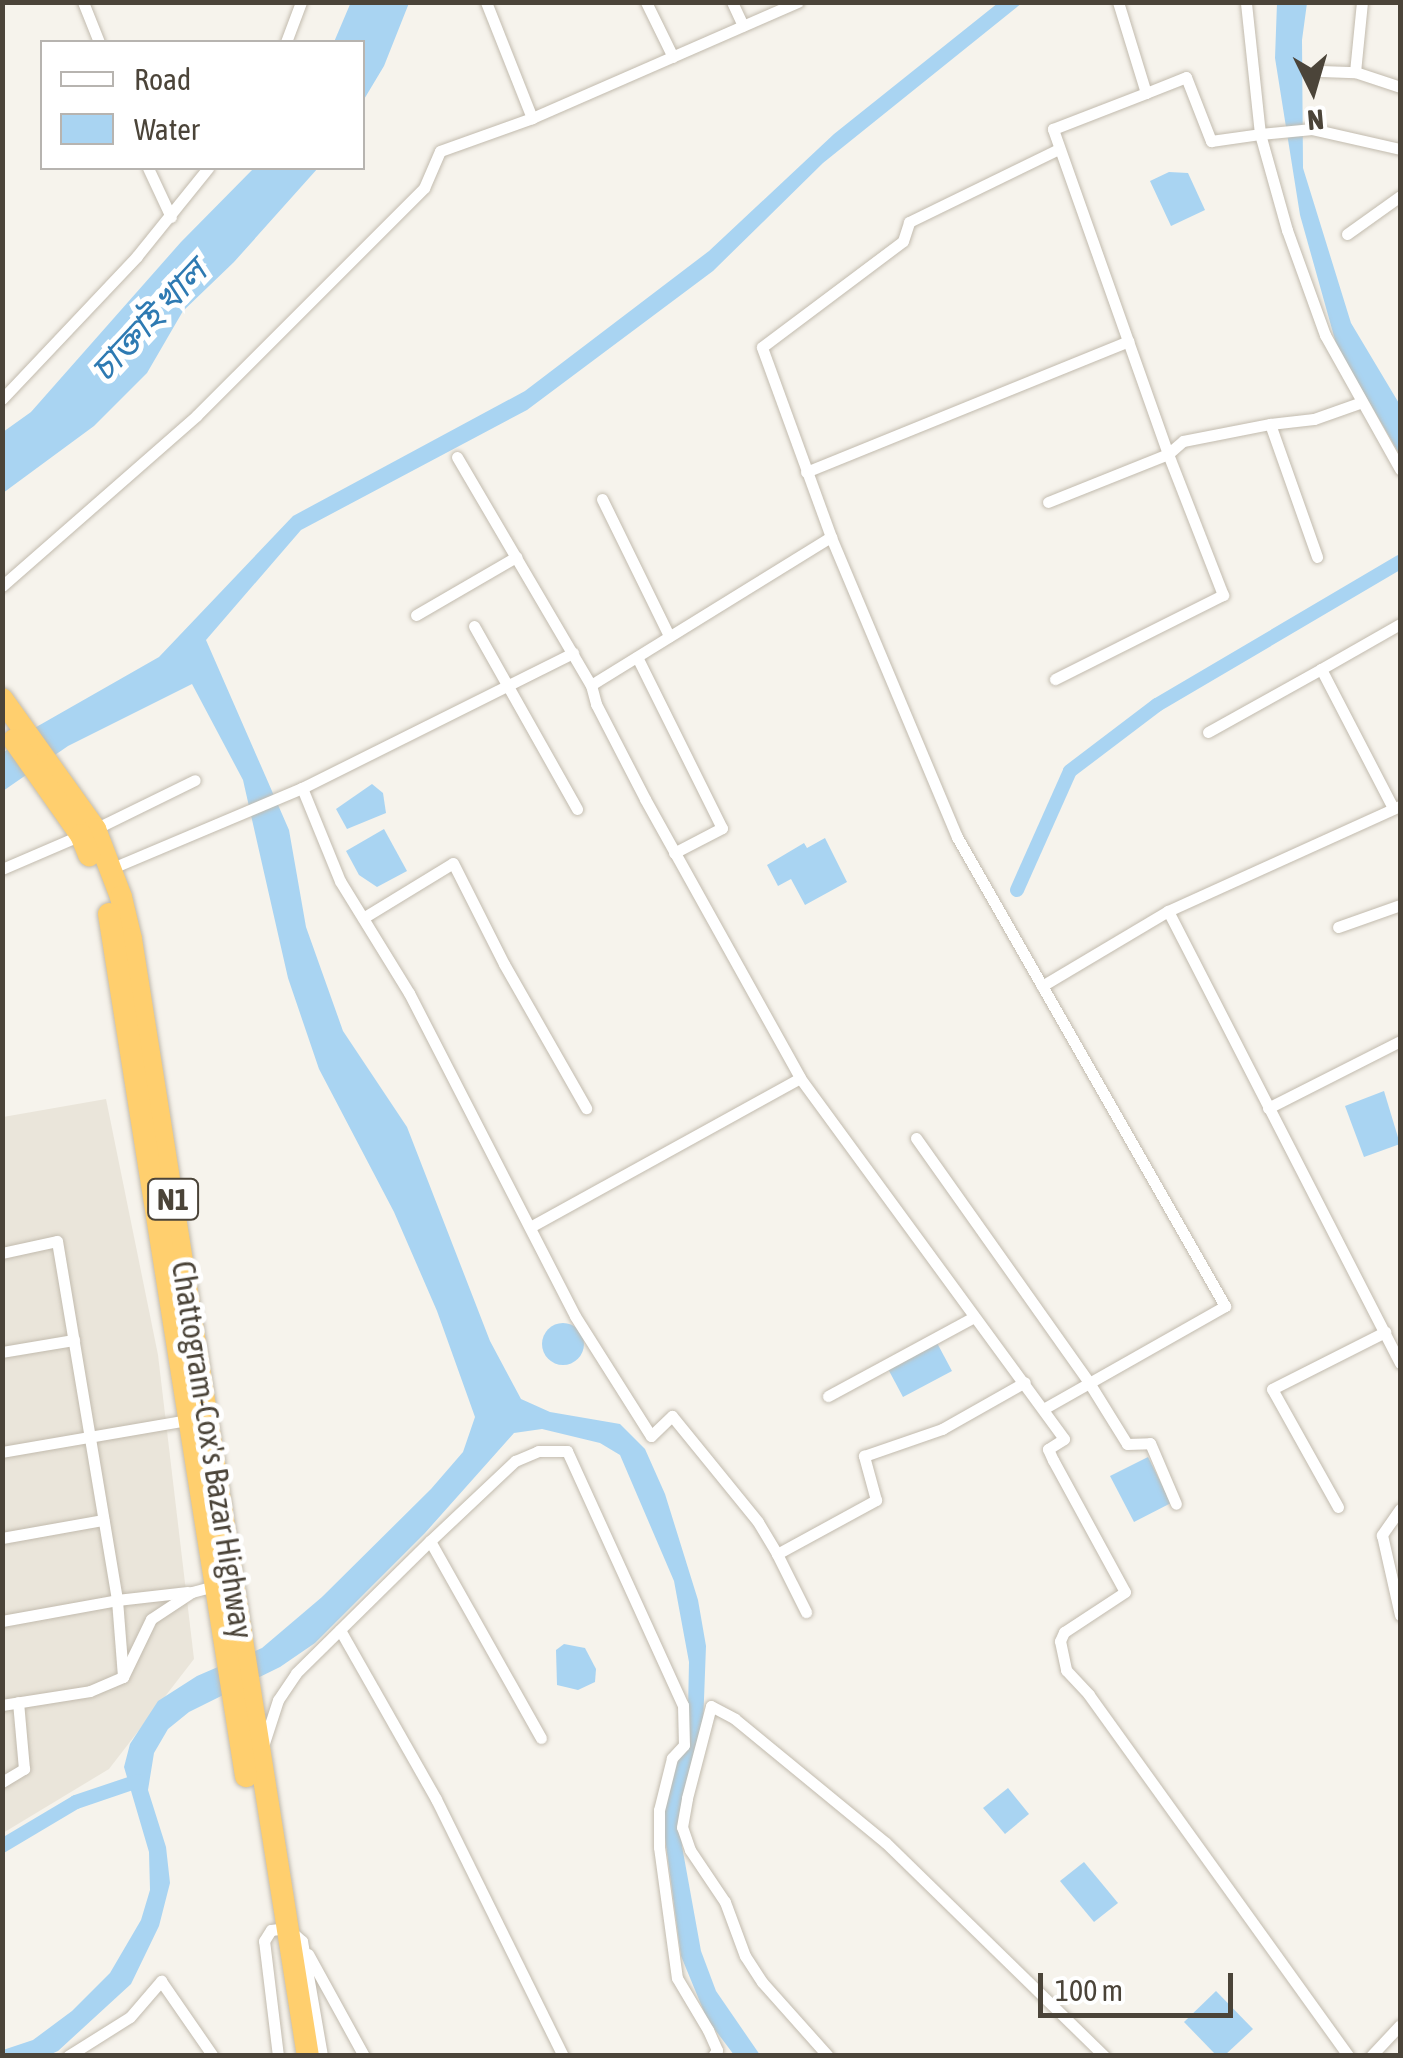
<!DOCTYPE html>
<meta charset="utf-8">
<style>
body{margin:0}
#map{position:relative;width:1403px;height:2058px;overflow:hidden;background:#f6f3ec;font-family:"Asap Condensed","Noto Sans Bengali",sans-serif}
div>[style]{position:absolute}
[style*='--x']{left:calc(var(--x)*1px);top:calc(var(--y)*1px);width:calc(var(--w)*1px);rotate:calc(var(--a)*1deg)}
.residential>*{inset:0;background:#eae5da}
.water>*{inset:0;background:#a9d4f2}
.round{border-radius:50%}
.canal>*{height:14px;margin:-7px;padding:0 7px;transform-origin:7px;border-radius:7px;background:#a9d4f2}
.roads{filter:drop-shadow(0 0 2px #c2bbae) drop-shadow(0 0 2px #c2bbae)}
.street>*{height:11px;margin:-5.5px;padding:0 5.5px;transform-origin:5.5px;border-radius:5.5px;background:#fff}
.highway>*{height:22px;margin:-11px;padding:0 11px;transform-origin:11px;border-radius:11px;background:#ffcf6e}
span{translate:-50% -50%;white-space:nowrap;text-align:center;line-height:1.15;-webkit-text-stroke:10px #fff;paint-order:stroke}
.shield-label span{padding:2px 8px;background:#fff;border:2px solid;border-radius:8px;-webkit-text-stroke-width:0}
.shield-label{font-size:30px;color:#4b4439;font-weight:700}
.street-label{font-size:32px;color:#4b4439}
.water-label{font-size:35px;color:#2e7ab2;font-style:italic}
.frame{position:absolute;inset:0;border:5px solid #4b4439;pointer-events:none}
.legend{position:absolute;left:40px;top:40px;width:325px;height:130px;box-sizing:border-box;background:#fff;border:2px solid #b7b4b0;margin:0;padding:12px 18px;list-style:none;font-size:30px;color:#4b4439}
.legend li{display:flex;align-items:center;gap:20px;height:50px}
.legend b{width:50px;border:2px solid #b7b4b0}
.north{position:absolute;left:1263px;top:40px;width:100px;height:100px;-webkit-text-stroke:8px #fff;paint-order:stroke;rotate:175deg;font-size:28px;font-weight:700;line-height:40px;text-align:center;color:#4b4439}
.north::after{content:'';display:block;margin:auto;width:35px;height:45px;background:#4b4439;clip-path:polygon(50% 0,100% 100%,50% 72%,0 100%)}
.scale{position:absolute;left:1038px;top:1973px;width:195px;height:45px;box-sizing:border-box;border:5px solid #4b4439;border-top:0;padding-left:12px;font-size:30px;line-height:35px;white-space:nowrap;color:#4b4439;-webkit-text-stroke:8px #fff;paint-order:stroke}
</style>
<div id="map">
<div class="residential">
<div style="clip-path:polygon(106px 1099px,158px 1355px,194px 1659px,109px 1769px,3px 1833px,3px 1117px)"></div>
</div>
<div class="water">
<div style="clip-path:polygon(351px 2px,409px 3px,384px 66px,363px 101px,362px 42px,334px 42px)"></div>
<div style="clip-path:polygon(998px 3px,1022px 3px,823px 163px,713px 271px,527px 410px,301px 530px,206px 640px,289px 830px,306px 927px,343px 1031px,407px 1127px,490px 1341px,521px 1399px,550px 1412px,620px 1424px,645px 1449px,665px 1494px,698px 1600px,706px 1646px,703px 1726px,680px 1818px,682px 1846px,701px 1951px,716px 1991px,760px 2055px,734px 2055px,707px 2019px,681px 1956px,662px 1815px,688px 1710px,689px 1662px,674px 1581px,620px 1455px,600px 1443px,542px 1429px,514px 1433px,425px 1533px,315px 1643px,280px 1667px,189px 1712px,168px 1729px,154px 1753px,148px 1790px,166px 1847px,170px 1883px,159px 1926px,131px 1984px,58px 2051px,49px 2055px,3px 2055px,3px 2050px,33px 2040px,72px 2011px,110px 1973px,141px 1920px,150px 1890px,149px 1852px,124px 1767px,130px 1744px,158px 1701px,197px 1676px,262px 1648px,322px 1597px,431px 1489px,463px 1452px,475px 1417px,437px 1311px,394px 1212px,319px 1069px,288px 978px,243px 780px,192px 684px,68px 746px,3px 791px,3px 753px,31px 730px,159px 657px,293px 516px,525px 391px,709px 251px,834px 134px)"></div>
<div style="clip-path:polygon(1277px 3px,1307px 3px,1302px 40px,1303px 168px,1351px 323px,1400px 405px,1400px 455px,1337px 347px,1300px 215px,1275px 58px)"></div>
<div style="clip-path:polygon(254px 168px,318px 168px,234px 262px,183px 311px,147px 373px,94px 426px,3px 493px,3px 432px,31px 412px,181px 242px)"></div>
<div style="clip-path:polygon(1169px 172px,1188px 173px,1205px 210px,1171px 226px,1150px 181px)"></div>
<div style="clip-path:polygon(372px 784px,383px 793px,386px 813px,347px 829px,336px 809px)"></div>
<div style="clip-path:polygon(384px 829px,407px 871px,377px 887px,359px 875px,346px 851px)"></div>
<div style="clip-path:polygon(825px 838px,847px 882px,805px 905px,791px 879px,778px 886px,767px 865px,804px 843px,807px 848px)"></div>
<div style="clip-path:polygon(1384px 1091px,1400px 1144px,1364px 1157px,1345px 1106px)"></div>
<div class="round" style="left:542px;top:1323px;width:42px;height:42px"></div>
<div style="clip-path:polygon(936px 1341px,952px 1371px,903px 1397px,887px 1367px)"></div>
<div style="clip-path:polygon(1148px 1457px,1171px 1503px,1134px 1522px,1110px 1476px)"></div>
<div style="clip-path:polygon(564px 1644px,585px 1648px,596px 1669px,595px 1682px,578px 1690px,557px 1685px,556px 1650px)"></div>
<div style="clip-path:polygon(1008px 1788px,1029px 1814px,1005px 1834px,983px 1808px)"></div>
<div style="clip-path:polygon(1084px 1862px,1118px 1903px,1094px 1922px,1060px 1881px)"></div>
<div style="clip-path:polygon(1216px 1991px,1253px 2029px,1225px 2055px,1216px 2055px,1184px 2022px)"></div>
</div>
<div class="canal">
<div style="--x:1017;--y:890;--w:130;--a:-66"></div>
<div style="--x:1070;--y:771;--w:109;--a:-37.2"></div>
<div style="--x:1157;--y:705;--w:282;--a:-30.5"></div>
<div style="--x:2;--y:1846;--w:86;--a:-30.7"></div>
<div style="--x:76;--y:1802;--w:65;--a:-18.7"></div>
</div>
<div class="roads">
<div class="street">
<div style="--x:83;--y:2;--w:43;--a:68.2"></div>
<div style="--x:486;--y:2;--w:125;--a:68.4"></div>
<div style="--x:646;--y:2;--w:61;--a:63.9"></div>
<div style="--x:732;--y:2;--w:26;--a:65"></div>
<div style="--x:286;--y:42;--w:43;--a:-69.4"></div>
<div style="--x:1321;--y:71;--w:34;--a:2"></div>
<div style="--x:1355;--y:72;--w:47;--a:18.4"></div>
<div style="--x:1355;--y:72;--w:70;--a:-84.3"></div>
<div style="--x:1146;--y:93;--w:43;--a:-21.8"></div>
<div style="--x:1186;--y:77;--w:69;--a:68.7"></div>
<div style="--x:1211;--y:141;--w:49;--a:-8.1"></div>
<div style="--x:1260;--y:134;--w:133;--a:-96.1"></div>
<div style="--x:1400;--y:149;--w:90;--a:-167.2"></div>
<div style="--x:1312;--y:129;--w:52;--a:174.5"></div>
<div style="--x:1260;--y:134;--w:100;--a:74.3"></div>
<div style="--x:1287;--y:230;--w:112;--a:70.1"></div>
<div style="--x:1325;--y:335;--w:154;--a:60.8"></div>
<div style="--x:148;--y:168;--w:54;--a:64.9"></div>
<div style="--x:1347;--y:234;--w:65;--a:-35.6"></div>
<div style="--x:2;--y:399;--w:197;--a:-46.6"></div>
<div style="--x:137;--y:256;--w:113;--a:-51.1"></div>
<div style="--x:1270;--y:424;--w:44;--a:-6.5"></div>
<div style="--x:1314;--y:419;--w:51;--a:-19.5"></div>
<div style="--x:457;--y:457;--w:264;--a:59.6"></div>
<div style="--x:591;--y:685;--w:20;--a:75"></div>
<div style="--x:596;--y:704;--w:107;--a:62.7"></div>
<div style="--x:645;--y:799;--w:319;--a:60.9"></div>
<div style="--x:800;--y:1078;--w:447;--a:53.8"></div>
<div style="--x:1064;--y:1439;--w:19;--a:148"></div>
<div style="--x:1048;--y:1449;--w:12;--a:66"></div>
<div style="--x:1053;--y:1460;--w:150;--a:61.4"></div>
<div style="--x:1125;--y:1592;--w:73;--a:146.7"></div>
<div style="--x:1064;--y:1632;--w:10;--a:114"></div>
<div style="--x:1060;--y:1641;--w:30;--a:78"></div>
<div style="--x:1066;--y:1670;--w:34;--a:47"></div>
<div style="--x:1089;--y:1695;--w:444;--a:54.3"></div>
<div style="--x:806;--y:472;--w:348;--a:-22.1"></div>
<div style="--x:602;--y:499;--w:153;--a:63.9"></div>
<div style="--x:1048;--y:502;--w:129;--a:-21.8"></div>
<div style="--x:1168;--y:454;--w:20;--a:-41"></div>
<div style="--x:1183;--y:441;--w:89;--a:-11.1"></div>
<div style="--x:1270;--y:424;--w:141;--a:70.5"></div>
<div style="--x:2;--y:586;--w:259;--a:-41.2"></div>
<div style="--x:197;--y:415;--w:321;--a:-45"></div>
<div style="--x:424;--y:188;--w:40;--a:-66.6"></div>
<div style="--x:440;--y:151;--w:98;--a:-19.7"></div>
<div style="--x:532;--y:118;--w:290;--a:-23.6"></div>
<div style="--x:416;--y:615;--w:116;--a:-30.1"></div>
<div style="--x:474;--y:626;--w:210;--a:60.6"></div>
<div style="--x:637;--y:657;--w:191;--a:63.6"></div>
<div style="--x:722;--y:828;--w:54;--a:152.5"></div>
<div style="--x:1321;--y:669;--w:91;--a:-29.7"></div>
<div style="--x:1055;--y:679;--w:188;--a:-26.6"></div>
<div style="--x:1223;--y:595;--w:151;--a:-111.3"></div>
<div style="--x:1168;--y:454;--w:345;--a:-109.5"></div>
<div style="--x:1053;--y:129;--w:100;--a:-21.2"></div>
<div style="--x:1146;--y:93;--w:95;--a:-107.1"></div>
<div style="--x:591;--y:685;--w:282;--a:-31.7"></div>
<div style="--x:1208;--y:732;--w:129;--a:-29.1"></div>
<div style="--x:1321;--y:669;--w:157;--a:62.6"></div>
<div style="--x:302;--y:788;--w:100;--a:67.8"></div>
<div style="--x:340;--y:881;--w:132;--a:58.4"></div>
<div style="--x:409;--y:993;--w:363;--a:62.8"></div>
<div style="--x:575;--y:1316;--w:142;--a:57.7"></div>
<div style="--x:651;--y:1436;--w:29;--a:-44"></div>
<div style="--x:672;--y:1416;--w:136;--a:50.9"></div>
<div style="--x:758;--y:1522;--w:37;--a:59"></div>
<div style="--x:777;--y:1554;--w:113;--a:-28.6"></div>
<div style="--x:876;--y:1500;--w:46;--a:-105.3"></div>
<div style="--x:864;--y:1456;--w:83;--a:-19.1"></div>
<div style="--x:942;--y:1429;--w:95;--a:-29.5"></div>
<div style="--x:95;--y:829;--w:111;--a:-26.1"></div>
<div style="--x:2;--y:869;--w:86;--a:-23.3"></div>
<div style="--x:110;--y:869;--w:208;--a:-22.9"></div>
<div style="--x:302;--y:788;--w:303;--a:-26.5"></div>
<div style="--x:1168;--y:911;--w:508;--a:62.83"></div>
<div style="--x:363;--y:918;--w:105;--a:-31.4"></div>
<div style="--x:453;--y:863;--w:113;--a:63.2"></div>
<div style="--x:504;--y:964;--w:166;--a:60.3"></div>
<div style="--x:1338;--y:927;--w:66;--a:-19.5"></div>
<div style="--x:1042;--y:986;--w:147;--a:-30.8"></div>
<div style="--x:1168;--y:911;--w:255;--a:-24.4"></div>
<div style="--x:1268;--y:1108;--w:148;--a:-26.9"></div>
<div style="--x:916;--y:1138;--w:298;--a:54.7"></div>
<div style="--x:1088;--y:1381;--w:74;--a:58.2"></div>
<div style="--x:1127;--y:1444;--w:23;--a:-2"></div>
<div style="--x:1150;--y:1443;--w:66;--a:66.9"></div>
<div style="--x:532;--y:1226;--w:306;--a:-28.9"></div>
<div style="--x:2;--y:1253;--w:56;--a:-12.3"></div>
<div style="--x:57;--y:1241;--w:364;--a:80.5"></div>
<div style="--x:117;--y:1600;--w:77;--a:85.5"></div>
<div style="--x:2;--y:1352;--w:73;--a:-9.5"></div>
<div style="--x:828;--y:1396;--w:166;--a:-28.4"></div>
<div style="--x:1045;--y:1408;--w:207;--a:-29.5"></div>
<div style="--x:1225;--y:1306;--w:540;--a:-119.74"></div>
<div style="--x:957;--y:837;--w:325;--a:-112.8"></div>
<div style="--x:831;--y:537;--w:202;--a:-110"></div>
<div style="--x:762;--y:347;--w:176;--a:-36.9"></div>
<div style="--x:903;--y:241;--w:20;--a:-72"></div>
<div style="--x:909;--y:222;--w:167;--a:-26"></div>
<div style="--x:2;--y:1452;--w:188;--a:-9.8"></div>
<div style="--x:1338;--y:1507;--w:135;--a:-119.2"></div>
<div style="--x:1272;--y:1389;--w:127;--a:-26.8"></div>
<div style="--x:1400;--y:1509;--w:32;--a:125"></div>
<div style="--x:1382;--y:1535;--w:82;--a:77.3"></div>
<div style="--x:2;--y:1538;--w:103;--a:-10.1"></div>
<div style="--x:430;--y:1541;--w:226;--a:60.6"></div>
<div style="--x:777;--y:1554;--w:65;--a:63.4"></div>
<div style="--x:2;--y:1621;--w:117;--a:-10.3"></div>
<div style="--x:117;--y:1600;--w:71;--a:-6.4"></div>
<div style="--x:340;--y:1630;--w:194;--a:60.4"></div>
<div style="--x:436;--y:1799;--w:287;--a:63.7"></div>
<div style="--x:2;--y:1705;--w:89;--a:-9"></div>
<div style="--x:90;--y:1691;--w:36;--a:-23"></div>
<div style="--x:123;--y:1677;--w:64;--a:-64.2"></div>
<div style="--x:151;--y:1619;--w:49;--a:-33.4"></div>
<div style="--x:192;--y:1592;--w:24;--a:-15"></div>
<div style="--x:264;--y:1743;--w:45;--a:-72"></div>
<div style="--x:278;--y:1700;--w:32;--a:-56"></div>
<div style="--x:296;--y:1673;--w:188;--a:-44.6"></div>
<div style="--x:430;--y:1541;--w:117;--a:-43.3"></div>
<div style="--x:515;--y:1461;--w:25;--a:-23"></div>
<div style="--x:538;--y:1451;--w:29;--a:0"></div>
<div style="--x:567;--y:1451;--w:279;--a:65.5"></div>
<div style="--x:683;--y:1705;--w:40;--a:88.6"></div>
<div style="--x:684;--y:1745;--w:18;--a:133"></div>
<div style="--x:672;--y:1758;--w:54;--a:104"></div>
<div style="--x:659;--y:1810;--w:37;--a:90"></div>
<div style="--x:659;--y:1847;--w:132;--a:82.2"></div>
<div style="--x:677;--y:1978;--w:61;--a:59.2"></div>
<div style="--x:708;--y:2030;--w:22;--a:66"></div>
<div style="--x:717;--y:2050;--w:7;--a:124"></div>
<div style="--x:2;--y:1782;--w:26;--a:-31"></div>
<div style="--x:24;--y:1769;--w:67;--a:-95.1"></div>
<div style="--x:308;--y:1954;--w:116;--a:61.2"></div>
<div style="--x:68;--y:2056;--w:73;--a:-32.2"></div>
<div style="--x:130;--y:2017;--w:48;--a:-49.3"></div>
<div style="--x:161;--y:1981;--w:91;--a:55.3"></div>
<div style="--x:278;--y:2056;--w:116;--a:-96.9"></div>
<div style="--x:264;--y:1941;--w:13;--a:-58"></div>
<div style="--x:271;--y:1930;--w:16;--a:-7"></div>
<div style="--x:287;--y:1928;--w:20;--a:41"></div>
<div style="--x:302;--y:1941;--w:117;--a:80.1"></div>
<div style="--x:828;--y:2056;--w:99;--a:-131.7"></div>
<div style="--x:762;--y:1982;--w:31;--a:-123"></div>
<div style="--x:745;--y:1956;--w:58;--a:-110.3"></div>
<div style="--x:725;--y:1902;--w:63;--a:-123.9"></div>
<div style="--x:690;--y:1850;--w:24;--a:-109"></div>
<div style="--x:682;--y:1827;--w:29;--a:-80"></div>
<div style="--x:687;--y:1798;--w:95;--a:-75.4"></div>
<div style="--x:711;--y:1706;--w:27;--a:28"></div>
<div style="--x:735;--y:1719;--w:195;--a:39.4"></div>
<div style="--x:886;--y:1843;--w:305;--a:44.3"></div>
<div style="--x:1371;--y:2056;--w:42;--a:-46.9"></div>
</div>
<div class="highway">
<div style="--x:2;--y:699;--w:160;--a:54.4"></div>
<div style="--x:95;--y:829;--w:73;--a:69.1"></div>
<div style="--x:121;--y:897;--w:43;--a:76.6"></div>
<div style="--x:131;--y:939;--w:1131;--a:81"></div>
<div style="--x:14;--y:740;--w:116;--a:54.8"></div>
<div style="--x:81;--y:835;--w:22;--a:68"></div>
<div style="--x:109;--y:914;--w:873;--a:80.97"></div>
</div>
</div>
<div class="shield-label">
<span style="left:173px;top:1199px">N1</span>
</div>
<div class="street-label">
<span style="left:212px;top:1450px;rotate:81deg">Chattogram-Cox's Bazar Highway</span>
</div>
<div class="water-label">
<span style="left:148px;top:320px;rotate:-47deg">চাক্তাই খাল</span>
</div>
<div class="frame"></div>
<ul class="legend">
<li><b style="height:12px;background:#fff"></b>Road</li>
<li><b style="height:28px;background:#a9d4f2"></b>Water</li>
</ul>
<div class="north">N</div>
<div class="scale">100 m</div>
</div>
